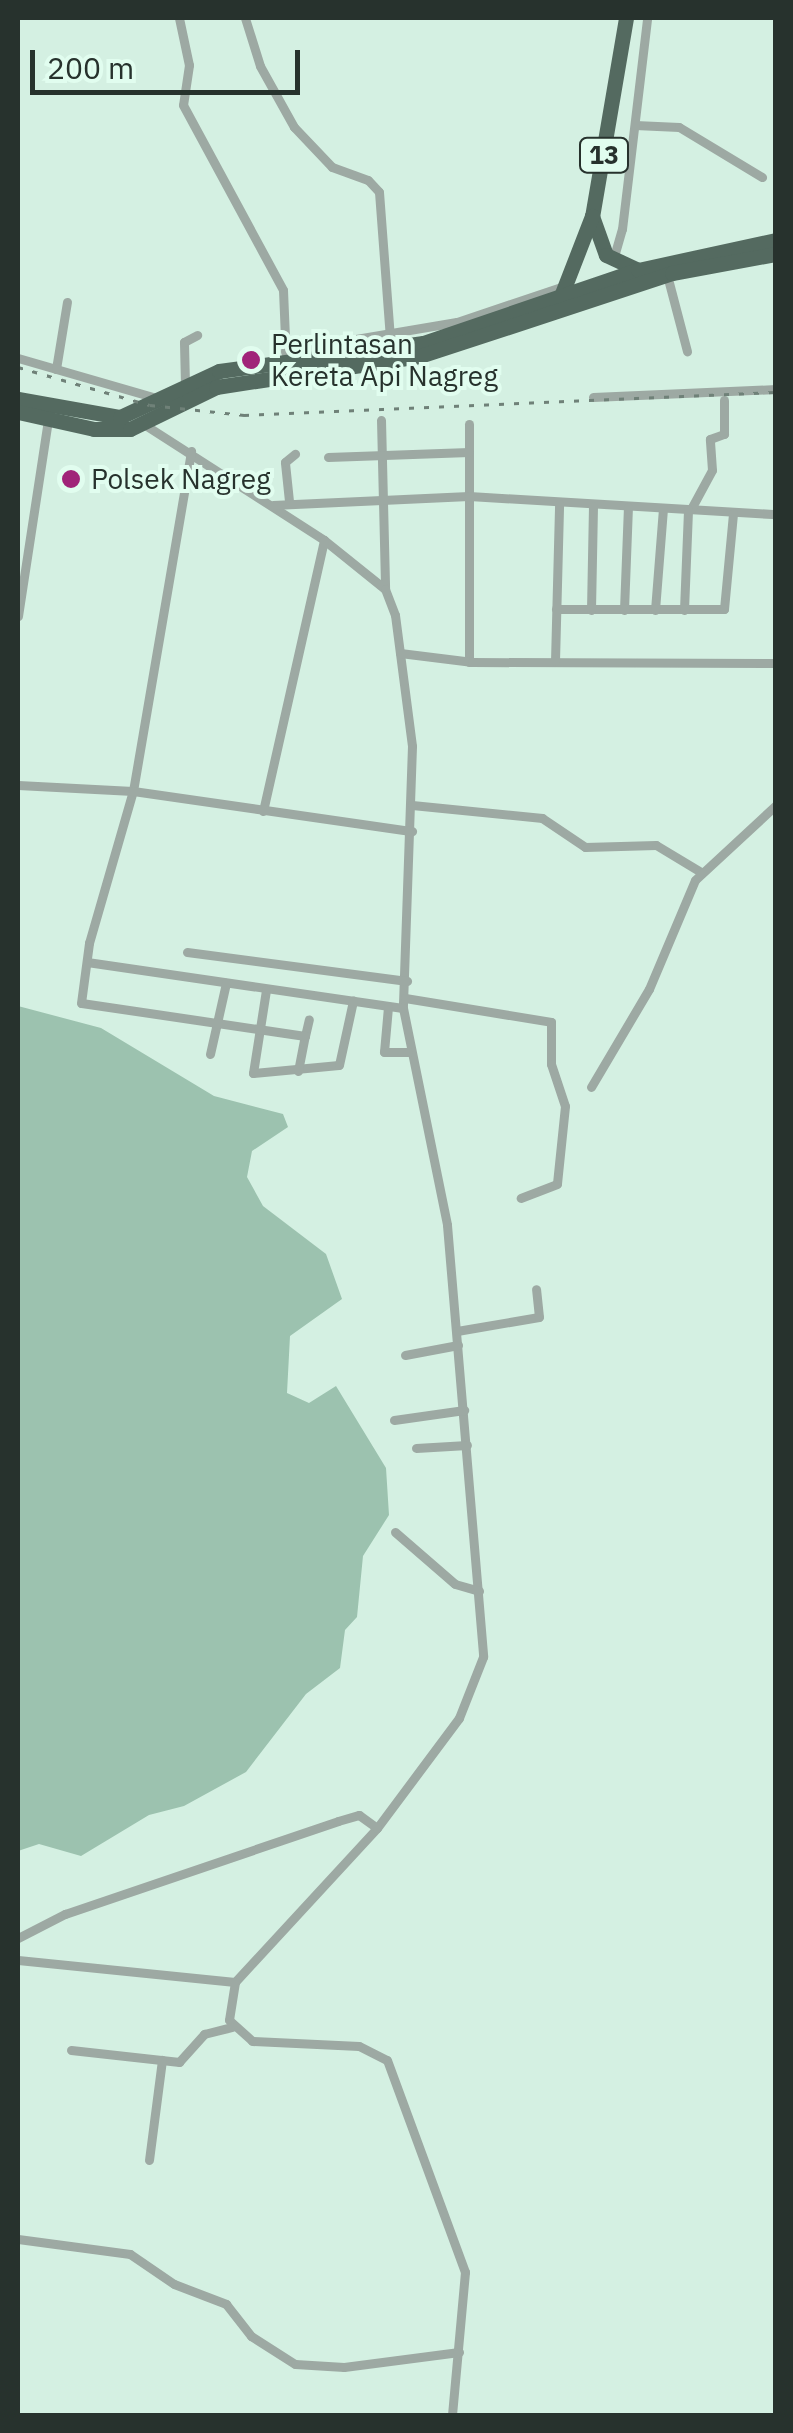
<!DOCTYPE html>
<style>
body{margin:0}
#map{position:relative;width:793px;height:2433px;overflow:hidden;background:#d4f0e2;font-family:"IBM Plex Sans",sans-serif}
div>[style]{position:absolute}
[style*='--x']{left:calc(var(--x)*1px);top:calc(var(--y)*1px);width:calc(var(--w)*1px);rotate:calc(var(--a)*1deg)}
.green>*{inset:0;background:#9cc2af}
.minor>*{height:9px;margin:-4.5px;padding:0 4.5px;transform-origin:4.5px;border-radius:4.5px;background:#9da9a3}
.trunk>*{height:15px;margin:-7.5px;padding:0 7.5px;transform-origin:7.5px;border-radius:7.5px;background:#546a60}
.rail>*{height:2.5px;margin-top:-1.25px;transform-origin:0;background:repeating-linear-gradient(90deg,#6f8178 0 5px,transparent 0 15px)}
.dots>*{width:28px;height:28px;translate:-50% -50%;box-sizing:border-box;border:5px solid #e1fdef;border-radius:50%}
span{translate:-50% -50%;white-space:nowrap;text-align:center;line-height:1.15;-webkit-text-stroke:8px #e1fdef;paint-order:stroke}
.shield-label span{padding:2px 8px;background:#e1fdef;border:2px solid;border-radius:8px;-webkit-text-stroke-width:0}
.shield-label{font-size:25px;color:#27322d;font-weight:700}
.poi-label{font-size:28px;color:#27322d}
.left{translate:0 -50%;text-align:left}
.frame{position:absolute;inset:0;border:20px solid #27322d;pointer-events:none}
.scale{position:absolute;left:30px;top:50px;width:270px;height:45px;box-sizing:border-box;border:5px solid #27322d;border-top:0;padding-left:12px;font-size:30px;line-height:35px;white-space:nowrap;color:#27322d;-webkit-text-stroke:8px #e1fdef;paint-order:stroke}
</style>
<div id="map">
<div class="green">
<div style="clip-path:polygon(18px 1006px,101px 1028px,214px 1096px,283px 1114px,288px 1127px,252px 1151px,247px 1177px,263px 1206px,326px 1254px,342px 1299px,290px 1336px,287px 1393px,309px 1403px,336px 1386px,386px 1468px,389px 1515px,363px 1556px,357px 1617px,345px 1630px,340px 1668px,306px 1694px,246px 1772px,184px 1806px,149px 1815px,81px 1856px,39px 1844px,18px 1851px)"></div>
</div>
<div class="minor">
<div style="--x:179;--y:18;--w:48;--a:78"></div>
<div style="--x:189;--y:65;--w:40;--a:98.5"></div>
<div style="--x:183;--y:105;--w:210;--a:61.6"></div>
<div style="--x:283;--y:290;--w:73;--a:87.6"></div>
<div style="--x:245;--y:18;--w:50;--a:72.6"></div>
<div style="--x:260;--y:66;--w:70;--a:60.9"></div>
<div style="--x:294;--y:127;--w:55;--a:46.5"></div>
<div style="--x:332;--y:167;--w:38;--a:20"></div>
<div style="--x:368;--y:180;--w:16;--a:47"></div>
<div style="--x:379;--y:192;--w:146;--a:85.7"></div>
<div style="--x:635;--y:125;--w:44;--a:2.6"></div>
<div style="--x:679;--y:127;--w:97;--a:31.1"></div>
<div style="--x:613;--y:260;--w:32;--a:-74"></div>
<div style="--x:622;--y:229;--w:212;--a:-83.2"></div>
<div style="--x:667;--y:275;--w:79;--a:75.3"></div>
<div style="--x:285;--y:351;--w:174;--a:-9.6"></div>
<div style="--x:457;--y:322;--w:113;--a:-18.6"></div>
<div style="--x:18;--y:358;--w:145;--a:16.1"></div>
<div style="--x:56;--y:369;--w:68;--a:-80.7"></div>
<div style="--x:185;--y:384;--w:42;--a:-91.4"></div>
<div style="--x:184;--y:342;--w:15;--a:-28"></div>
<div style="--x:593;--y:397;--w:183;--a:-2.5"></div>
<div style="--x:381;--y:420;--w:169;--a:88.6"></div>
<div style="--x:142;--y:423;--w:216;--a:32.7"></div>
<div style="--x:324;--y:540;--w:78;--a:38.8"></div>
<div style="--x:385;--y:589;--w:28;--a:69"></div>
<div style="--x:395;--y:615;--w:132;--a:82.6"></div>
<div style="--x:412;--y:746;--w:262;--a:92"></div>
<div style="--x:403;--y:1008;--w:221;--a:78.5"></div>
<div style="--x:447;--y:1225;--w:433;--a:85.2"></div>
<div style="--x:483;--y:1657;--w:66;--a:111.5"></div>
<div style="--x:459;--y:1718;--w:137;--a:126.7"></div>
<div style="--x:377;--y:1828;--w:209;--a:132.7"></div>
<div style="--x:235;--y:1982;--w:38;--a:99"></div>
<div style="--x:229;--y:2020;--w:31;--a:42"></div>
<div style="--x:252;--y:2041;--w:107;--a:2.7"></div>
<div style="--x:359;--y:2046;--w:31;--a:27"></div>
<div style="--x:387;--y:2060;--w:226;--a:69.8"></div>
<div style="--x:465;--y:2272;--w:145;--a:95.2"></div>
<div style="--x:469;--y:424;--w:238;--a:90"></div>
<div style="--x:328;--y:457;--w:141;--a:-2"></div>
<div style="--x:289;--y:501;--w:39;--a:-96"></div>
<div style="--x:285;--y:462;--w:13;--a:-39"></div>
<div style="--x:273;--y:505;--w:196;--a:-2.6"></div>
<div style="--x:469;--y:496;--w:308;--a:3.4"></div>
<div style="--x:691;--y:509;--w:44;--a:-61.7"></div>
<div style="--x:712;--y:470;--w:31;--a:-94"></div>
<div style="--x:710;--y:439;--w:15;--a:-20"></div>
<div style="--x:724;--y:434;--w:34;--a:-90"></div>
<div style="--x:556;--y:609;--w:168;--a:0"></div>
<div style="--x:724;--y:609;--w:96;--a:-84.6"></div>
<div style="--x:591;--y:610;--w:104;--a:-88.9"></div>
<div style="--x:624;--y:610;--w:103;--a:-87.8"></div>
<div style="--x:655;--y:610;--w:102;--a:-85.5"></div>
<div style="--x:684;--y:610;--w:101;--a:-87.7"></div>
<div style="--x:18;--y:616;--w:199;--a:-81.3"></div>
<div style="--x:400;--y:653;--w:73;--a:7.1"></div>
<div style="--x:472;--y:662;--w:304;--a:0.2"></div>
<div style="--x:555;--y:661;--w:157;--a:-88.5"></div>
<div style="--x:18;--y:785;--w:115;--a:3"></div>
<div style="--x:133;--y:791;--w:345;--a:-80.3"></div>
<div style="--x:412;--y:805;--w:131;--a:5.7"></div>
<div style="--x:542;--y:818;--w:52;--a:34"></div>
<div style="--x:585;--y:847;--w:71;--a:-1.6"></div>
<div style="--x:656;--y:845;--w:52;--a:31"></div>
<div style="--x:263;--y:811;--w:278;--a:-77.3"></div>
<div style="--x:187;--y:952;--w:222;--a:7.5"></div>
<div style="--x:87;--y:962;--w:319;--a:8.3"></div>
<div style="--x:266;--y:990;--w:84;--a:98.9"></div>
<div style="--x:253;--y:1073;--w:86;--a:-5.3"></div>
<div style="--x:339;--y:1065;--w:66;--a:-77.7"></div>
<div style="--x:405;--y:998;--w:148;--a:9.3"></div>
<div style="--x:551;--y:1022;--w:42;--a:90"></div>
<div style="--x:551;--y:1064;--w:44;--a:71.6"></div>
<div style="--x:565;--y:1106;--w:78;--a:95.9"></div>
<div style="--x:557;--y:1184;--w:39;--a:159"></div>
<div style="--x:388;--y:1007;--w:45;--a:95.1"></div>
<div style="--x:384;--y:1052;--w:24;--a:0"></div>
<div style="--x:305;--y:1036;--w:17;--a:-77"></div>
<div style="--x:210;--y:1054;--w:73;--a:-77.3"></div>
<div style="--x:298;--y:1071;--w:36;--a:-79"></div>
<div style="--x:305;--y:1036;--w:226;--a:-171.6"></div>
<div style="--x:81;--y:1003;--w:61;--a:-82.4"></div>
<div style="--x:89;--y:943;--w:158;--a:-73.9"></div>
<div style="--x:133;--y:791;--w:282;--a:8.2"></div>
<div style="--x:591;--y:1087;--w:114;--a:-59.4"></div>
<div style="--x:649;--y:989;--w:118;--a:-67.1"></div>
<div style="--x:695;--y:880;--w:110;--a:-42.8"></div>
<div style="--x:457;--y:1331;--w:83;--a:-9.7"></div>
<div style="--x:539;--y:1317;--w:28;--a:-96"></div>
<div style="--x:405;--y:1355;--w:54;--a:-10.7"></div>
<div style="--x:394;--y:1420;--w:71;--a:-8.1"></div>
<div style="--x:416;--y:1448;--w:51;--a:-3.4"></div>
<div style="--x:395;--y:1532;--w:79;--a:40.9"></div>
<div style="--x:455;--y:1584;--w:25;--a:16"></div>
<div style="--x:18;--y:1938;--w:53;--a:-27.1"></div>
<div style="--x:65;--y:1914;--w:288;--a:-18.8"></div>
<div style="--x:338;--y:1821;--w:22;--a:-16"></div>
<div style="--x:359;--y:1815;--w:22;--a:36"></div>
<div style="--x:18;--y:1960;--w:218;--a:5.8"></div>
<div style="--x:71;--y:2050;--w:109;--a:6.3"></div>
<div style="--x:179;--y:2062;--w:38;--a:-48"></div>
<div style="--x:204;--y:2034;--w:29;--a:-14"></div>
<div style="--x:149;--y:2160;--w:101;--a:-82.6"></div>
<div style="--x:18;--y:2239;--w:113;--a:7.6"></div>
<div style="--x:130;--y:2254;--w:53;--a:34.3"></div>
<div style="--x:174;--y:2284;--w:56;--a:21"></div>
<div style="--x:226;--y:2304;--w:41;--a:52"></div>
<div style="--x:251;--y:2336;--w:52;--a:32.5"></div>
<div style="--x:295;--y:2364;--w:49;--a:3.5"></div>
<div style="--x:344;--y:2367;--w:116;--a:-7.4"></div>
</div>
<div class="trunk">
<div style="--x:626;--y:18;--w:201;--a:99.7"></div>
<div style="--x:592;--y:216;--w:41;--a:70.3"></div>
<div style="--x:606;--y:255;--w:35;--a:25"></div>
<div style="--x:561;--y:296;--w:86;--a:-68.8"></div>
<div style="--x:18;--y:399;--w:104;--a:10"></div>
<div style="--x:120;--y:417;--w:109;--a:-24.9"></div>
<div style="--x:219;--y:371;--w:206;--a:-7.8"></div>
<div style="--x:423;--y:343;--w:227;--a:-18.8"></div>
<div style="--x:638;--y:270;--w:141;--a:-12.3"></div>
<div style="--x:18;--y:412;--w:78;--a:12.6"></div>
<div style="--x:94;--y:429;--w:36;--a:0"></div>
<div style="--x:130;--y:429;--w:96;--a:-26"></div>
<div style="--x:216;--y:387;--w:206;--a:-8.6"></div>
<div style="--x:420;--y:356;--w:265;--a:-18.2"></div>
<div style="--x:672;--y:273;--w:106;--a:-10.4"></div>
</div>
<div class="rail">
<div style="--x:18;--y:367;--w:137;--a:16.1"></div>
<div style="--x:150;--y:405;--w:95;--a:6.1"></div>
<div style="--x:244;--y:415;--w:532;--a:-2.48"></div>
</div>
<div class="dots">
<div style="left:251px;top:360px;background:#a02479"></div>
<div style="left:71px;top:479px;background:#a02479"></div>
</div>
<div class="shield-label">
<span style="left:604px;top:155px">13</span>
</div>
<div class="poi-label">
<span class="left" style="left:271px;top:360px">Perlintasan<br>Kereta Api Nagreg</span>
<span class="left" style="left:91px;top:479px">Polsek Nagreg</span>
</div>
<div class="frame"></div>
<div class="scale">200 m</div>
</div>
